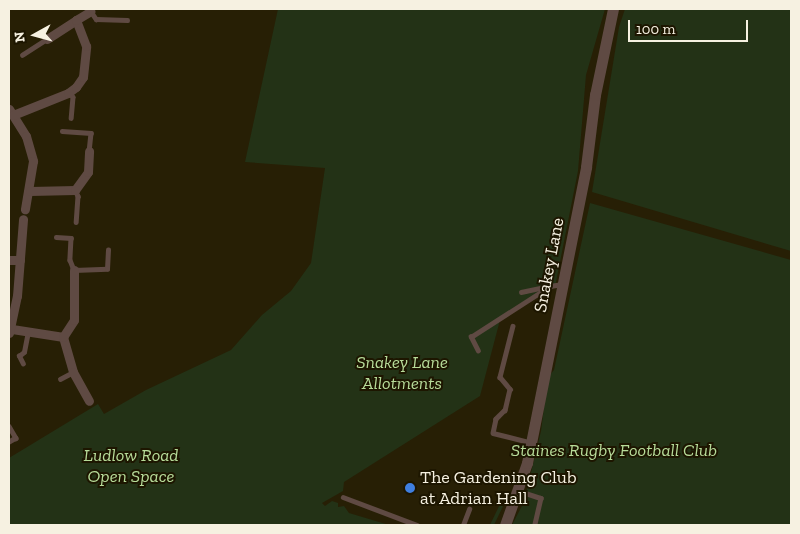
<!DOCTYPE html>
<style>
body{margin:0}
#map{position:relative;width:800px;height:534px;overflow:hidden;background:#271f05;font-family:"Zilla Slab",serif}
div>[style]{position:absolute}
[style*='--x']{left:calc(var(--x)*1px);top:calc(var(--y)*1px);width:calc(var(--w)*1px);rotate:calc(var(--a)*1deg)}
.green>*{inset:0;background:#233216}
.service>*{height:4.5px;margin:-2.25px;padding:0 2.25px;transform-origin:2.25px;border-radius:2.25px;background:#5f4a43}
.minor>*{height:9px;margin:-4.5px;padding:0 4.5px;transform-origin:4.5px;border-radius:4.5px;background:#5f4a43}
.tertiary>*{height:11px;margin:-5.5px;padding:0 5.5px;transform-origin:5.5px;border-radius:5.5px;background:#5f4a43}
.dots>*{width:14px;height:14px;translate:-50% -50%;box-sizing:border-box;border:2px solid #1d1600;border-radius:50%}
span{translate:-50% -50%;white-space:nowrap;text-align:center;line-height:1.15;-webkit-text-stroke:4px #1d1600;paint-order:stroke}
.street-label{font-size:18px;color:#f6f1e1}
.park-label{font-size:18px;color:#b7dc99;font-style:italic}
.poi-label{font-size:18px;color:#f6f1e1}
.left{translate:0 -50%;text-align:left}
.frame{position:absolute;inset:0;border:10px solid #f6f1e1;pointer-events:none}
.north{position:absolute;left:10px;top:10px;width:50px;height:50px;-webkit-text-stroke:4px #1d1600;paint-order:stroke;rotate:263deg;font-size:14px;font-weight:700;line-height:20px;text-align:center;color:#f6f1e1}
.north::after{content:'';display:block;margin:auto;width:18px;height:22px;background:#f6f1e1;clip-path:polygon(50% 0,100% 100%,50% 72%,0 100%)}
.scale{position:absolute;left:628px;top:20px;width:120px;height:22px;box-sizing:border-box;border:2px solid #f6f1e1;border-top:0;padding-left:6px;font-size:15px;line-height:18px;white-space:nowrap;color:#f6f1e1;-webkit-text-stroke:4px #1d1600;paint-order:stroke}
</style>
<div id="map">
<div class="green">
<div style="clip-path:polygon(278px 9px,605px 9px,586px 75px,578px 171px,555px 287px,500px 320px,480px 396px,344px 482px,343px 491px,322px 503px,325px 506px,332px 501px,338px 503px,338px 507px,344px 506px,349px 513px,389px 525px,9px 525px,9px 458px,98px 404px,104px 414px,146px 390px,231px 350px,262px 315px,291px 291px,311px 263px,325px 168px,245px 162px)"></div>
<div style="clip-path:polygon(625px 9px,791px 9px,791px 251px,592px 192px,619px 27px)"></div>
<div style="clip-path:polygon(590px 203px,791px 260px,791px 525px,512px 525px,524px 502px,541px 431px,548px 377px,554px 370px)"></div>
<div style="clip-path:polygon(505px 502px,494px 525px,490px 525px,500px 504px)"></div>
</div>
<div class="service">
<div style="--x:90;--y:10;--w:11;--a:56"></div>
<div style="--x:96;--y:19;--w:31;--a:2"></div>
<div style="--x:22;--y:55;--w:30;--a:-33"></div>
<div style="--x:69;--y:92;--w:6;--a:51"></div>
<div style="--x:73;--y:97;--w:21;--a:95"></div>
<div style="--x:62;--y:131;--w:29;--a:4"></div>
<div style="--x:91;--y:133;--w:18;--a:96"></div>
<div style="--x:75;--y:190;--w:7;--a:63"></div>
<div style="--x:78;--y:196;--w:26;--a:94"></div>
<div style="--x:56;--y:237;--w:15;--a:4"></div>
<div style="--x:71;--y:238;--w:22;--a:93"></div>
<div style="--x:70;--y:260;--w:11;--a:68"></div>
<div style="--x:74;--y:270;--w:33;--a:-2"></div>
<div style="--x:107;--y:269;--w:19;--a:-87"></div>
<div style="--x:521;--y:292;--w:29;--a:-12"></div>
<div style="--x:513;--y:326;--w:53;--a:104.3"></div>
<div style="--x:500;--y:377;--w:16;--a:50"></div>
<div style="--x:510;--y:389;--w:22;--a:103"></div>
<div style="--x:505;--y:410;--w:13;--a:135"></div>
<div style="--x:496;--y:419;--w:14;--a:102"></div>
<div style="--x:493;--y:433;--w:38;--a:14"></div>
<div style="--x:478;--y:351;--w:16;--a:-117"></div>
<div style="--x:471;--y:337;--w:94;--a:-32.8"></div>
<div style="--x:550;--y:286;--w:12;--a:-9"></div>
<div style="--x:23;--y:364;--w:9;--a:-117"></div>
<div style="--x:19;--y:356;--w:6;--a:-39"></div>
<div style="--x:24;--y:352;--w:21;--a:-79"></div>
<div style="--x:60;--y:379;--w:15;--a:-28"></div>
<div style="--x:9;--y:426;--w:14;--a:60"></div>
<div style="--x:16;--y:438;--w:8;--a:150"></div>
<div style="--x:519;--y:491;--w:23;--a:18"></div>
<div style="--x:541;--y:498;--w:28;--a:103"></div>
<div style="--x:343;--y:497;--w:79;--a:20.7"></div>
<div style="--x:463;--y:525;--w:17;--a:-69"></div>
</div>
<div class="minor">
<div style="--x:47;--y:39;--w:35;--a:-33"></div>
<div style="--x:9;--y:109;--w:32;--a:58"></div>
<div style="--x:26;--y:136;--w:26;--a:74"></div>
<div style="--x:33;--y:161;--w:49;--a:99.5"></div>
<div style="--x:13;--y:115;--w:59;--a:-21.8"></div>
<div style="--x:68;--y:93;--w:10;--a:-37"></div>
<div style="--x:76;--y:87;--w:12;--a:-55"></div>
<div style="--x:83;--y:77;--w:31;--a:-84"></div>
<div style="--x:86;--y:46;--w:28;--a:-111"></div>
<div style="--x:76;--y:20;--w:17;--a:-31"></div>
<div style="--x:30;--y:191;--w:45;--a:-1.3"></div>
<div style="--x:75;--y:190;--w:22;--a:-54"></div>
<div style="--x:88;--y:172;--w:21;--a:-87"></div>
<div style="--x:9;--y:260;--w:11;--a:0"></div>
<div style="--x:12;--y:329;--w:52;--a:8.9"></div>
<div style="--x:63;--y:337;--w:36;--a:74"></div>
<div style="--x:73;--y:372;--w:33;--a:61"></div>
<div style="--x:9;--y:333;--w:38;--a:-78"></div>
<div style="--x:17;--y:296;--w:77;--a:-85.5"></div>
<div style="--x:63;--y:337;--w:20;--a:-57"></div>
<div style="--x:74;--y:320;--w:50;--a:-90"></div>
</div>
<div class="tertiary">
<div style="--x:505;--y:525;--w:66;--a:-70.5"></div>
<div style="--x:527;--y:463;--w:302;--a:-78.7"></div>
<div style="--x:586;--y:167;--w:73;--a:-82.9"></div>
<div style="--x:595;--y:95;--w:88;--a:-78.2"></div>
</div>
<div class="dots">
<div style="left:410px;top:488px;background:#3f7fe0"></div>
</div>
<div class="street-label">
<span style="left:549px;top:265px;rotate:-79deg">Snakey Lane</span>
</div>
<div class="park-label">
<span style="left:402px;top:373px">Snakey Lane<br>Allotments</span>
<span style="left:614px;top:450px">Staines Rugby Football Club</span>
<span style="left:131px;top:466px">Ludlow Road<br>Open Space</span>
</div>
<div class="poi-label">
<span class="left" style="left:420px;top:488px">The Gardening Club<br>at Adrian Hall</span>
</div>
<div class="frame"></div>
<div class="north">N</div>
<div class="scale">100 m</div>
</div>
